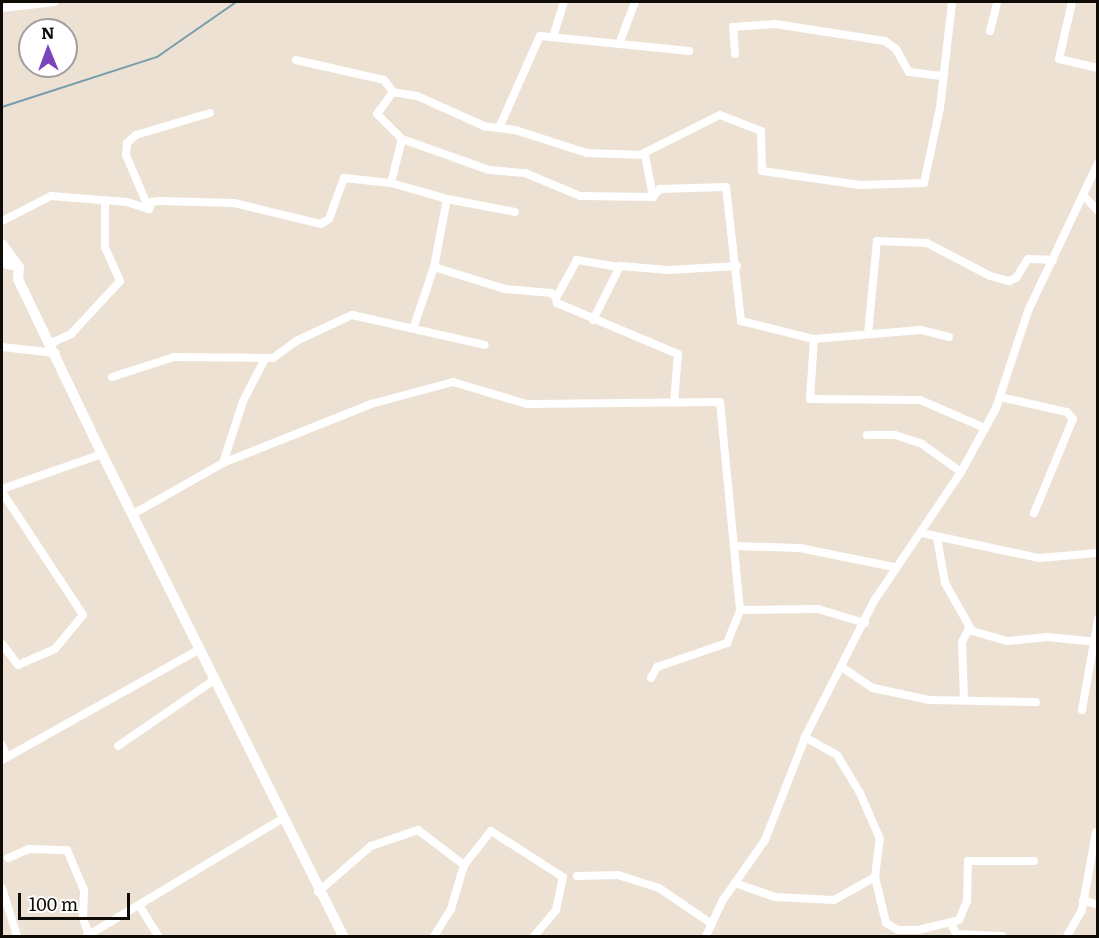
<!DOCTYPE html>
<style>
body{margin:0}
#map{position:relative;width:1099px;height:938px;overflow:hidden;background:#ece1d2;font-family:Literata,serif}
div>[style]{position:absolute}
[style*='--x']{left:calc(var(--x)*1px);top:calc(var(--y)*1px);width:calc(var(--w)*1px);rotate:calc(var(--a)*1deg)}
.stream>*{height:2px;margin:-1px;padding:0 1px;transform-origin:1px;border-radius:1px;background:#769dac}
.minor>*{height:8px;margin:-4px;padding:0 4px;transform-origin:4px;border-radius:4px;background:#fff}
.major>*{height:10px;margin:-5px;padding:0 5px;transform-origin:5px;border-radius:5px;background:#fff}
span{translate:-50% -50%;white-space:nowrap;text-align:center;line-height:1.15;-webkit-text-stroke:5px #fff;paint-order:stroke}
.frame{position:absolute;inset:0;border:3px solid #0f0c07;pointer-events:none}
.north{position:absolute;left:18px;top:18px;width:60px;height:60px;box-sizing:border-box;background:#fff;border:2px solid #9f9e9c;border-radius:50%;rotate:359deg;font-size:16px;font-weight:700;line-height:24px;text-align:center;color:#0f0c07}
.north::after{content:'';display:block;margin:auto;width:21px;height:27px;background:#7b44bb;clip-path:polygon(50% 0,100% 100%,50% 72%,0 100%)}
.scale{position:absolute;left:18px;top:893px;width:112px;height:27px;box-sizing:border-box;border:3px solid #0f0c07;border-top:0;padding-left:8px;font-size:18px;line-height:21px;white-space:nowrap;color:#0f0c07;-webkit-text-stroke:4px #fff;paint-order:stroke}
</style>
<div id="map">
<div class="stream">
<div style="--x:2;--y:107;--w:163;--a:-17.9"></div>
<div style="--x:157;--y:57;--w:96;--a:-34.8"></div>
</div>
<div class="minor">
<div style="--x:1072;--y:2;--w:58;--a:102.8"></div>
<div style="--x:1059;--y:59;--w:40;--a:13"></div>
<div style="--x:2;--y:8;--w:53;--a:-6.5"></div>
<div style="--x:990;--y:31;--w:30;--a:-76"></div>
<div style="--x:554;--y:34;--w:34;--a:-73"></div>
<div style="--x:619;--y:44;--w:45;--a:-69.1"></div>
<div style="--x:735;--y:54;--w:27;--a:-94"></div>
<div style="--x:733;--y:27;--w:42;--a:-4.1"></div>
<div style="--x:775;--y:24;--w:111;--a:8.8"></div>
<div style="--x:885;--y:41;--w:14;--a:36"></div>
<div style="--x:896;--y:49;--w:26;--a:61"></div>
<div style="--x:909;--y:72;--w:35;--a:7"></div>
<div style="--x:296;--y:60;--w:90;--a:12.8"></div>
<div style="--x:384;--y:80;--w:15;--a:53"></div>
<div style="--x:499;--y:128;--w:101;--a:-66"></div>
<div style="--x:540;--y:36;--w:150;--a:5.7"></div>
<div style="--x:642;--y:154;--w:87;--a:-26.6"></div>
<div style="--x:720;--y:115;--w:44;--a:21.3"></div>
<div style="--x:761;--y:131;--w:40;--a:88.6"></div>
<div style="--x:762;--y:171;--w:99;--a:8.1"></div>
<div style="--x:860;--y:185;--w:64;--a:-1.8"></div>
<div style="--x:924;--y:183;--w:77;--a:-78"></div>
<div style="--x:940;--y:108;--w:107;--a:-83.5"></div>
<div style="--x:391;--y:183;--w:45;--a:-76"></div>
<div style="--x:1084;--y:196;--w:21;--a:47"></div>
<div style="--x:653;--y:197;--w:43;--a:-100.8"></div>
<div style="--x:645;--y:155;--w:58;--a:-178"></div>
<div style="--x:587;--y:153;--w:76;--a:-162.3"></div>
<div style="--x:515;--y:130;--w:31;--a:-173"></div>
<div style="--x:484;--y:126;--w:73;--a:-155.9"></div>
<div style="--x:417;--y:96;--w:24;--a:-171"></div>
<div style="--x:393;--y:92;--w:27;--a:126"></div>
<div style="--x:377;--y:114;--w:35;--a:45"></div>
<div style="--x:402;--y:139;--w:92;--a:19.6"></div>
<div style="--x:489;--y:170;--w:36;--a:5"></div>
<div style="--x:525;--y:173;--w:60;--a:22.7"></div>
<div style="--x:580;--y:196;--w:73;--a:0.8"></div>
<div style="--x:653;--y:197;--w:11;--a:-49"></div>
<div style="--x:660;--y:189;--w:66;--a:-1.7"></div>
<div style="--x:726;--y:187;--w:135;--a:83.6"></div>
<div style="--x:741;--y:321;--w:75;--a:13.9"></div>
<div style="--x:447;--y:199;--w:69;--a:10.8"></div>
<div style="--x:149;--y:209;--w:59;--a:-113.1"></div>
<div style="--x:126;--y:155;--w:12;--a:-85"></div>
<div style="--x:127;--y:143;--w:12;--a:-42"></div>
<div style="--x:136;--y:135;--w:77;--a:-16.6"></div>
<div style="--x:2;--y:221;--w:55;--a:-27"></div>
<div style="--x:51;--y:196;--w:76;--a:4.5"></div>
<div style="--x:127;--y:202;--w:23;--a:18"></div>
<div style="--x:149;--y:209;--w:8;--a:-67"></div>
<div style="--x:152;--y:202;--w:9;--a:-6"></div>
<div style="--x:161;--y:201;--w:73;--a:1.6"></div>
<div style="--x:234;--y:203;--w:89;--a:13.6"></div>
<div style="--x:321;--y:224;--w:9;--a:-32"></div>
<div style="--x:329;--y:219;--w:44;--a:-69.9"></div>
<div style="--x:344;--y:178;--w:47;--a:6.1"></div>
<div style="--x:391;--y:183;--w:58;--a:15.9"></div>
<div style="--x:447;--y:199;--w:69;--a:100.8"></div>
<div style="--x:434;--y:267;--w:62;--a:108.7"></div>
<div style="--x:2;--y:254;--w:12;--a:66"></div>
<div style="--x:7;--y:265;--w:12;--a:9"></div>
<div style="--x:434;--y:267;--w:74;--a:17.2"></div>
<div style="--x:505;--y:289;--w:46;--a:5"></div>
<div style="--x:551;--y:293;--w:7;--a:45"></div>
<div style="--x:618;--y:267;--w:42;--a:-170.3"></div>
<div style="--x:577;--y:260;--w:43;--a:118.9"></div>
<div style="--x:556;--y:298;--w:5;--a:79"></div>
<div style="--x:557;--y:303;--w:131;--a:22.9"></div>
<div style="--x:678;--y:354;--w:48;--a:94.8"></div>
<div style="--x:593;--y:320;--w:60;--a:-63.4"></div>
<div style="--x:620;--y:266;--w:49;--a:4.7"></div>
<div style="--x:669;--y:270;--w:68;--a:-3.4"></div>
<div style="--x:868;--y:334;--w:93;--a:-84.5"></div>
<div style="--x:877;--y:241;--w:50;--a:2.3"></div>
<div style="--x:927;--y:243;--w:71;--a:27.6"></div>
<div style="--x:990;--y:276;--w:20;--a:15"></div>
<div style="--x:1009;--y:281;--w:8;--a:-23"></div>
<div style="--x:1016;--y:278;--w:22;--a:-58"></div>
<div style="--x:1028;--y:259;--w:25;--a:2"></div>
<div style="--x:949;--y:337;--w:30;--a:-166"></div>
<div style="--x:920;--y:330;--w:106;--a:175.1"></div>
<div style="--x:814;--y:339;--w:60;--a:93.8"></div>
<div style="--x:810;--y:399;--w:110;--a:0.5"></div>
<div style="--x:920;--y:400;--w:71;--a:23.3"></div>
<div style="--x:51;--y:343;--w:22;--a:-24"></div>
<div style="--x:71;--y:334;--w:72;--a:-47.2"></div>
<div style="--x:120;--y:281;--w:36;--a:-114"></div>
<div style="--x:105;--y:248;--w:47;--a:-90"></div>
<div style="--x:2;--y:347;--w:54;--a:6.3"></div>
<div style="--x:112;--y:377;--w:65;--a:-17.9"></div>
<div style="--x:174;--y:357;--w:99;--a:0.6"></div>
<div style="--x:273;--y:358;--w:29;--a:-36"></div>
<div style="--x:296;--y:341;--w:62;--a:-24.9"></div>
<div style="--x:352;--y:315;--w:136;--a:12.7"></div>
<div style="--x:1000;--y:397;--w:69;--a:12.6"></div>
<div style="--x:1067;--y:412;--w:9;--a:49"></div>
<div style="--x:1073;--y:419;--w:102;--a:112.5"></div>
<div style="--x:867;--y:435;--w:28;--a:0"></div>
<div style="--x:895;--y:435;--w:28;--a:18"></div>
<div style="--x:922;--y:444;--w:48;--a:35.7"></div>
<div style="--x:223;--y:463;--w:159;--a:-21.7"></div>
<div style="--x:371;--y:404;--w:85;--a:-15"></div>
<div style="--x:453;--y:382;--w:77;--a:16.6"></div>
<div style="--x:527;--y:404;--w:193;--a:-0.6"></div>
<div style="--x:720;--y:402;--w:209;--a:84.5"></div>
<div style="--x:2;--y:489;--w:106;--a:-19.3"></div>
<div style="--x:2;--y:492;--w:147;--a:56.6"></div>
<div style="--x:83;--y:615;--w:44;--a:129.5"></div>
<div style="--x:55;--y:649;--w:40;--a:156.6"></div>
<div style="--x:18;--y:665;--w:26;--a:-127"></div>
<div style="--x:133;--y:514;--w:103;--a:-29.5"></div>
<div style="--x:223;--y:463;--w:65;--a:-72.1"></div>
<div style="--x:243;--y:401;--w:47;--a:-62.4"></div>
<div style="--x:922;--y:533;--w:120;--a:12.1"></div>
<div style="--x:1039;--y:558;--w:59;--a:-4.8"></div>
<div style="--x:937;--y:538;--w:46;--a:79.9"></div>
<div style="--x:945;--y:583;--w:55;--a:60.6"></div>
<div style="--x:972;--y:631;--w:37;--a:16"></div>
<div style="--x:1008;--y:641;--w:39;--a:-6"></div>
<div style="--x:1047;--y:637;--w:51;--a:5.6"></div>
<div style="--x:736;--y:546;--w:64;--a:1.8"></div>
<div style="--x:800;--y:548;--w:96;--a:11.4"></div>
<div style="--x:843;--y:668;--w:36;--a:34"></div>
<div style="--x:873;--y:688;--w:57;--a:12.1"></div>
<div style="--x:929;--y:700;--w:107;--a:1.1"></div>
<div style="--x:651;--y:678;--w:13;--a:-61"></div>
<div style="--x:657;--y:667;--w:74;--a:-18.9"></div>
<div style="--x:727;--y:643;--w:35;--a:-68"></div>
<div style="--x:740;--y:610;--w:78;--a:-0.7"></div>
<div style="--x:818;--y:609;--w:49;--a:16.6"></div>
<div style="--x:964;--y:700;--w:58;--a:-92"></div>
<div style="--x:962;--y:642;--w:16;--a:-63"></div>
<div style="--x:1082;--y:710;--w:92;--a:-80"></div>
<div style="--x:2;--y:745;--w:13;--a:67"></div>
<div style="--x:118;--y:746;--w:116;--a:-34.5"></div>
<div style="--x:2;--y:760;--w:225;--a:-29.3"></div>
<div style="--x:8;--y:858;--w:23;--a:-23"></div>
<div style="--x:29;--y:849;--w:38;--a:2"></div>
<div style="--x:67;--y:850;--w:43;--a:67"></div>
<div style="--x:84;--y:890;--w:28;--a:92"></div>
<div style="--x:83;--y:918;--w:18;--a:71"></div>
<div style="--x:464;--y:865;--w:43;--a:-51.5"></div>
<div style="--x:491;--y:831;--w:85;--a:32.6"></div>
<div style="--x:563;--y:877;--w:34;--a:102"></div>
<div style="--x:556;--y:910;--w:34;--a:130"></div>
<div style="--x:577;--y:876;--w:41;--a:-1.4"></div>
<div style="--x:618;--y:875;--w:43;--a:17.6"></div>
<div style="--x:659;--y:888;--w:64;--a:34.2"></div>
<div style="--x:875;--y:877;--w:47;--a:76.6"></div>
<div style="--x:886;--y:923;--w:14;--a:30"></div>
<div style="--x:898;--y:930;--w:20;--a:0"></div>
<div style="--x:918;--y:930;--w:42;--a:-13.7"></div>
<div style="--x:959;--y:920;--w:21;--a:-67"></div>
<div style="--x:967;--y:901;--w:40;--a:-88.6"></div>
<div style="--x:968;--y:861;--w:66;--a:0"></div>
<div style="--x:735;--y:883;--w:42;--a:19.3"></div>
<div style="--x:775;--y:897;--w:59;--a:2.9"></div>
<div style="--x:834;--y:900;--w:47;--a:-29.3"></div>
<div style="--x:875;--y:877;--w:38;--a:-83"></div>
<div style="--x:880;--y:839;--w:50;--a:-113.5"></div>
<div style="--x:860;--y:793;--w:44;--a:-121.2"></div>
<div style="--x:837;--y:755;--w:37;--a:-151"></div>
<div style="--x:2;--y:888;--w:50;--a:72.6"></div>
<div style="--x:318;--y:892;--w:70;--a:-41"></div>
<div style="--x:371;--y:846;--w:50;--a:-18.8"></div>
<div style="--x:418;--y:830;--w:58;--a:37.3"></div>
<div style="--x:464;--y:865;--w:46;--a:106.5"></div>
<div style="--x:451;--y:909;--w:32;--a:122"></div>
<div style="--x:1083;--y:900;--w:16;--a:18"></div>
<div style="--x:139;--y:905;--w:36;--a:58"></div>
<div style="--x:952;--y:925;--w:10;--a:66"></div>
<div style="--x:956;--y:934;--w:46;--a:2.5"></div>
<div style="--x:87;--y:936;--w:227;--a:-31"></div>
<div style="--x:706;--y:936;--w:40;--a:-65"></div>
<div style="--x:723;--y:900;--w:73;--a:-55"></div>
<div style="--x:765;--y:840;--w:115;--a:-68.6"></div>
<div style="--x:807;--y:733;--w:148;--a:-63.1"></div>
<div style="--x:874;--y:601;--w:156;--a:-56"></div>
<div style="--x:961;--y:472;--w:73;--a:-61.3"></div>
<div style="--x:996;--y:408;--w:102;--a:-71.7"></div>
<div style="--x:1028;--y:311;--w:164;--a:-64.7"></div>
<div style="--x:1067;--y:936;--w:30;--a:-60"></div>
<div style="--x:1082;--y:910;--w:79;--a:-79.8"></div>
</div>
<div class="major">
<div style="--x:2;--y:244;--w:29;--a:54"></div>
<div style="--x:19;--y:267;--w:12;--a:95"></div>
<div style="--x:18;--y:279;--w:194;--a:64.4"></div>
<div style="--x:102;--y:454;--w:539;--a:63.43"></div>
</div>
<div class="frame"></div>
<div class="north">N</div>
<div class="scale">100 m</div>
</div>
